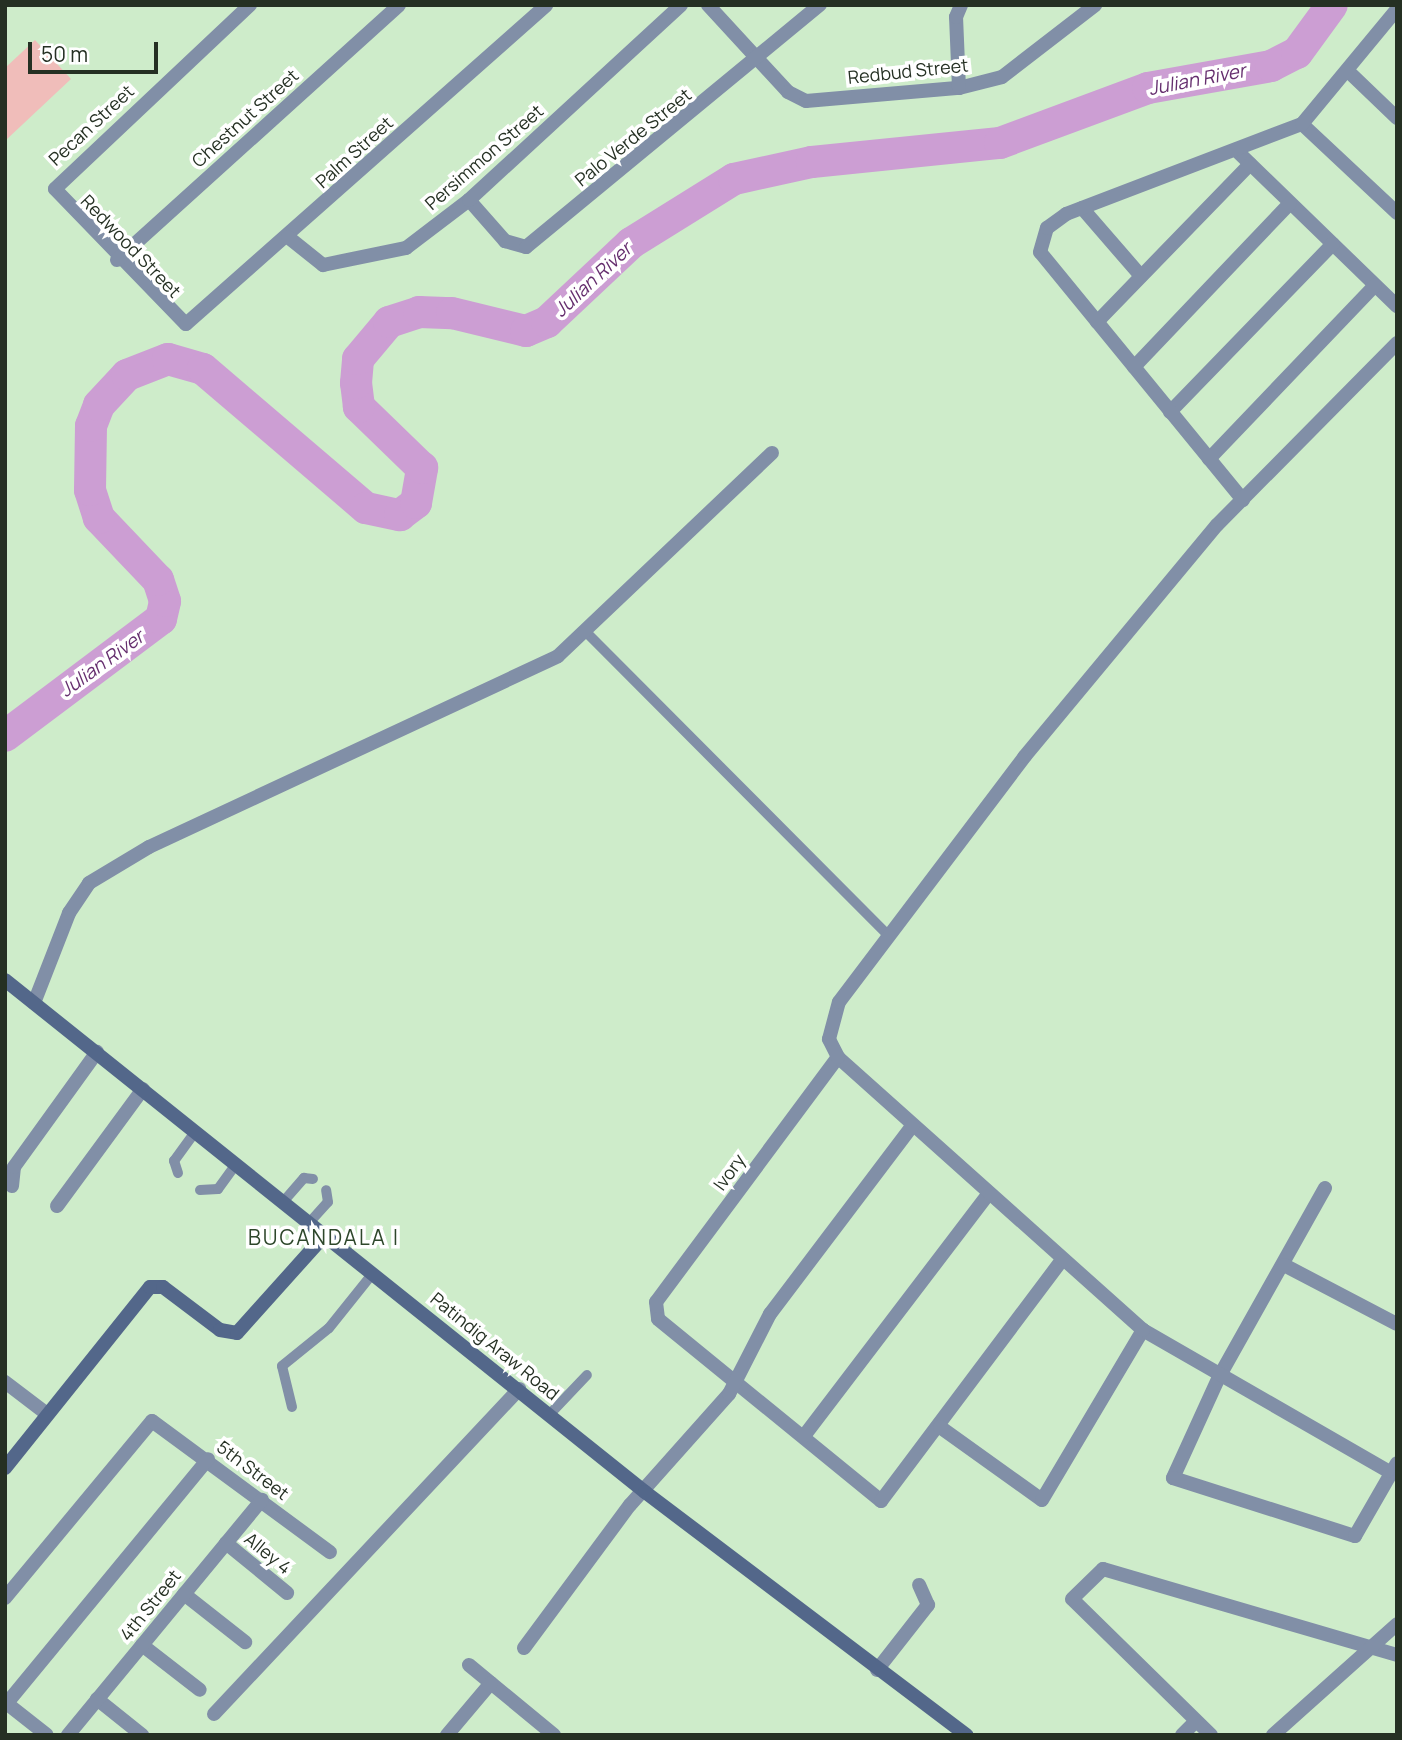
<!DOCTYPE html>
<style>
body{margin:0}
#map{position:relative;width:1402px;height:1740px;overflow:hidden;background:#ceecca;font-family:Manrope,sans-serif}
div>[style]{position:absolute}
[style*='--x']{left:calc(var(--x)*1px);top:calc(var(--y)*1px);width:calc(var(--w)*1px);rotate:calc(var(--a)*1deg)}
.green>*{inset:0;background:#f0bdba}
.river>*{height:32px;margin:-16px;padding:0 16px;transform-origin:16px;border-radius:16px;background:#cc9ed3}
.lane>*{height:10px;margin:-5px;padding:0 5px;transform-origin:5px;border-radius:5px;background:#818fa7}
.street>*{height:14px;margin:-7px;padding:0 7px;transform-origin:7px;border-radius:7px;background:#818fa7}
.secondary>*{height:14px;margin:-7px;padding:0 7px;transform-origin:7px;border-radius:7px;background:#53678a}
span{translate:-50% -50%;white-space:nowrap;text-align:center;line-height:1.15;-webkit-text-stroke:7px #fff;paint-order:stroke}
.street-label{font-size:18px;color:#253023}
.water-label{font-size:19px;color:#652e6e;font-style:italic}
.quarter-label{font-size:21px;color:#2e472b;letter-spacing:2px}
.frame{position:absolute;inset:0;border:7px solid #253023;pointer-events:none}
.scale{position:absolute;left:28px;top:42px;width:130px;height:32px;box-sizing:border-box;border:4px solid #253023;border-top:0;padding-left:9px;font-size:21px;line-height:24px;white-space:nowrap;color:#253023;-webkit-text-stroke:5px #fff;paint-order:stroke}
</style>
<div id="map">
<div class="green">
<div style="clip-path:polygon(35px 40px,71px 79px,6px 140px,5px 68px)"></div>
</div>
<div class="river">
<div style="--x:5;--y:736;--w:195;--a:-36.9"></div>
<div style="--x:161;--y:619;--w:18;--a:-77"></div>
<div style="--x:165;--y:601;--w:22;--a:-108"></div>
<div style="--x:158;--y:580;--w:86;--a:-133.6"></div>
<div style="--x:99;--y:518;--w:29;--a:-108"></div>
<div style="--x:90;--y:490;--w:64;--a:-89.1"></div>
<div style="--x:91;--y:426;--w:22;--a:-69"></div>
<div style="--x:99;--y:405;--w:41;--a:-47"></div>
<div style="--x:127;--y:375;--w:44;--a:-21.3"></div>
<div style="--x:168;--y:359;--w:36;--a:16"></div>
<div style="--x:203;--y:369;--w:214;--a:40.5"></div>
<div style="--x:366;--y:508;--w:35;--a:12"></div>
<div style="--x:400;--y:515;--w:20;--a:-37"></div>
<div style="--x:416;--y:503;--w:36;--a:-80"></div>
<div style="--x:422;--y:468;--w:88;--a:-135.9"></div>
<div style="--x:359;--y:407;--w:24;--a:-97"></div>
<div style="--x:356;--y:383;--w:24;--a:-85"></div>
<div style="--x:358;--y:359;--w:48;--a:-50"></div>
<div style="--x:389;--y:322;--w:32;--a:-18"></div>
<div style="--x:419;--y:312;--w:33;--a:2"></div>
<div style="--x:452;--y:313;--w:76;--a:13.7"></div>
<div style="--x:526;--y:331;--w:23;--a:-23"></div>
<div style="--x:547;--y:322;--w:115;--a:-43.2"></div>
<div style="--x:631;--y:243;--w:121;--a:-31.9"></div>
<div style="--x:734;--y:179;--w:80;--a:-12.3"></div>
<div style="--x:812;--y:162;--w:189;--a:-5.8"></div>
<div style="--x:1000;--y:143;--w:158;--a:-20.4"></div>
<div style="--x:1148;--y:88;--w:125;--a:-10.1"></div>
<div style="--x:1271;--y:66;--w:29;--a:-27"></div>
<div style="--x:1297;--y:53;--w:59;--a:-53.9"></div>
</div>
<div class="lane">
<div style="--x:585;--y:631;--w:428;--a:45.1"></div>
<div style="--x:178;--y:1173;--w:13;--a:-108"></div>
<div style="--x:174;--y:1161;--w:34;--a:-54"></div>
<div style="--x:200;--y:1190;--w:18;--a:-3"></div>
<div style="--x:218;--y:1189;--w:29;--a:-54"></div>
<div style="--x:283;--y:1202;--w:32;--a:-49"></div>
<div style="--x:304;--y:1178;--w:9;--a:6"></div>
<div style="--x:309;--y:1223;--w:28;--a:-48"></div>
<div style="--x:328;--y:1202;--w:12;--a:-99"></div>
<div style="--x:292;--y:1407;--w:42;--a:-103.7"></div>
<div style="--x:282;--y:1366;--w:60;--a:-39"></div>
<div style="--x:329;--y:1328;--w:70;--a:-51.3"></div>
<div style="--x:549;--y:1415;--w:55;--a:-46.5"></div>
</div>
<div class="street">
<div style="--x:250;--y:5;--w:268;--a:136.7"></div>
<div style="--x:55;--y:189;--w:188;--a:45.9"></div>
<div style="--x:186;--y:324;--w:481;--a:-41.5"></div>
<div style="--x:708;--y:5;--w:118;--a:47.4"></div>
<div style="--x:788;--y:92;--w:20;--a:27"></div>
<div style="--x:806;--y:101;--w:154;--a:-4.9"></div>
<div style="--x:959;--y:88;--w:44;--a:-14.3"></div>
<div style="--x:1002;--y:77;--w:118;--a:-37.7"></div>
<div style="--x:1350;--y:73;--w:65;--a:43.8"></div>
<div style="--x:959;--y:88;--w:71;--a:-92.4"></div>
<div style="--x:956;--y:17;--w:13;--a:-67"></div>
<div style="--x:1302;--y:124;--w:130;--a:43.1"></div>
<div style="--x:1239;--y:153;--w:220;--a:44.1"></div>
<div style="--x:469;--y:200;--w:55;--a:48.7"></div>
<div style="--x:505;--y:241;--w:22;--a:16"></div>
<div style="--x:526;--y:247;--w:381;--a:-39.5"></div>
<div style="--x:1082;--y:208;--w:90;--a:49.1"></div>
<div style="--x:288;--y:237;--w:45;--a:38.7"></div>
<div style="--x:323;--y:265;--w:85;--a:-11.6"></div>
<div style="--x:406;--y:248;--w:79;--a:-37.3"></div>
<div style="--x:469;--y:200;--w:288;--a:-42.6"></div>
<div style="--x:117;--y:260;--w:380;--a:-42.1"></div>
<div style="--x:1097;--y:322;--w:220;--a:-45.9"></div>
<div style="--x:1134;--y:367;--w:226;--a:-46.4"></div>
<div style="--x:1170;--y:412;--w:234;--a:-45.9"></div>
<div style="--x:1209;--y:459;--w:240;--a:-46.3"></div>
<div style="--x:1243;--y:500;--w:320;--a:-129.3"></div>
<div style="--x:1040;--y:252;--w:25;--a:-74"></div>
<div style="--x:1047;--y:228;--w:24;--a:-36"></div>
<div style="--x:1066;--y:214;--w:253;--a:-20.9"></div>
<div style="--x:1302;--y:124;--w:149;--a:-50.4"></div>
<div style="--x:34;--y:1003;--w:97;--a:-68.7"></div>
<div style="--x:69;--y:913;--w:36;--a:-56"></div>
<div style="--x:89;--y:883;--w:70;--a:-31"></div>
<div style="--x:149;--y:847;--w:451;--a:-25"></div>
<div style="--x:558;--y:656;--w:295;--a:-43.5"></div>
<div style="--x:838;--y:1057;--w:305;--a:126.6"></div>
<div style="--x:656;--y:1302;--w:17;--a:83"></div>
<div style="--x:658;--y:1319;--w:288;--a:39.2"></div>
<div style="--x:881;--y:1501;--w:301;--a:-53.1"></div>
<div style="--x:12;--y:1186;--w:19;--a:-84"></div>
<div style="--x:14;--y:1167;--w:142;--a:-54.2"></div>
<div style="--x:1325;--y:1188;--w:217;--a:119.3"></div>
<div style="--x:1219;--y:1377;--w:111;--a:114.5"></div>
<div style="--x:1173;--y:1478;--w:191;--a:17.7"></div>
<div style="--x:1355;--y:1536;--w:84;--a:-60.1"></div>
<div style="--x:57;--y:1206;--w:145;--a:-53.7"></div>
<div style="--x:1284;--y:1265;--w:127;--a:27.6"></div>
<div style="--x:5;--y:1382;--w:53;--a:37.3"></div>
<div style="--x:940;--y:1427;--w:125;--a:35.6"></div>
<div style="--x:1042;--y:1500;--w:198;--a:-59.3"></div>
<div style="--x:804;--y:1436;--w:302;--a:-52.7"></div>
<div style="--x:1388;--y:1471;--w:283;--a:-150.1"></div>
<div style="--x:1143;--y:1330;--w:409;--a:-138.2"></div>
<div style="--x:838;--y:1057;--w:20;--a:-117"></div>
<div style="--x:829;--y:1039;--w:38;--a:-75"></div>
<div style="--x:839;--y:1002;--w:308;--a:-52.9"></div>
<div style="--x:1025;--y:756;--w:300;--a:-50.3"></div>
<div style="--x:1217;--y:525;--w:256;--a:-45.3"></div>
<div style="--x:226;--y:1543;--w:79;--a:39.3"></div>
<div style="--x:184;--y:1594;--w:78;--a:38.2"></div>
<div style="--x:5;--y:1598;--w:230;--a:-50.3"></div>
<div style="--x:152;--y:1421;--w:221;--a:36.4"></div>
<div style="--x:142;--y:1645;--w:73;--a:37.8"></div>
<div style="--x:524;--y:1648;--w:178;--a:-53.5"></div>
<div style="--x:630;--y:1505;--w:149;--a:-48.3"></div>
<div style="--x:729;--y:1394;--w:90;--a:-62.9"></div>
<div style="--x:770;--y:1314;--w:236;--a:-52.9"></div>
<div style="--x:469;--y:1665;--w:110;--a:39.5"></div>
<div style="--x:877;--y:1670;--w:83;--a:-51.9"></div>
<div style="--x:928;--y:1605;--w:22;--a:-114"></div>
<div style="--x:97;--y:1699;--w:58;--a:38.7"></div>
<div style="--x:5;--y:1702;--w:53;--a:38.2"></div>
<div style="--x:7;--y:1703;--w:316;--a:-50.5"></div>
<div style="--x:214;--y:1714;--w:446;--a:-46.8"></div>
<div style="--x:68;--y:1735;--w:305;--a:-50.5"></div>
<div style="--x:447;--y:1735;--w:68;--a:-49.8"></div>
<div style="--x:1182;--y:1735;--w:17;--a:-45"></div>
<div style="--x:1211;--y:1735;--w:194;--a:-135.6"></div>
<div style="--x:1072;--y:1599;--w:43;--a:-44.1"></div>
<div style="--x:1103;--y:1569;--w:306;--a:16.3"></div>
<div style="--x:1273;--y:1735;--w:166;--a:-41.8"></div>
</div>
<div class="secondary">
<div style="--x:5;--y:980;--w:820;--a:38.66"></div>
<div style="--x:645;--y:1492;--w:403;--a:37.1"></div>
<div style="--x:5;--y:1468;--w:232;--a:-51.3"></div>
<div style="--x:150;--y:1287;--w:13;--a:0"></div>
<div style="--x:163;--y:1287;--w:71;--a:37"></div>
<div style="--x:220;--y:1330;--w:17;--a:10"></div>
<div style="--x:237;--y:1333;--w:130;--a:-48.1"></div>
</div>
<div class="street-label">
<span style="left:908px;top:71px;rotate:-6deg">Redbud Street</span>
<span style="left:245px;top:118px;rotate:-42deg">Chestnut Street</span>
<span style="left:91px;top:125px;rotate:-43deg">Pecan Street</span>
<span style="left:633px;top:137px;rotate:-39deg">Palo Verde Street</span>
<span style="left:354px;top:152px;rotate:-42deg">Palm Street</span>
<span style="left:484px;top:157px;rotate:-41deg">Persimmon Street</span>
<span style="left:131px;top:246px;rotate:46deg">Redwood Street</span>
<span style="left:729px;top:1172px;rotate:-54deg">Ivory</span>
<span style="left:495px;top:1346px;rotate:39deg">Patindig Araw Road</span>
<span style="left:253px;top:1470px;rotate:37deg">5th Street</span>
<span style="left:268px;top:1553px;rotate:39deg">Alley 4</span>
<span style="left:150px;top:1605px;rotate:-51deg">4th Street</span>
</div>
<div class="water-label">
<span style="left:1197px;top:80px;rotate:-11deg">Julian River</span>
<span style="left:593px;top:280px;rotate:-43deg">Julian River</span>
<span style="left:102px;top:664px;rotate:-36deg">Julian River</span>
</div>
<div class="quarter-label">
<span style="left:324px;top:1237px">BUCANDALA I</span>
</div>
<div class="frame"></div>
<div class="scale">50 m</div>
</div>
